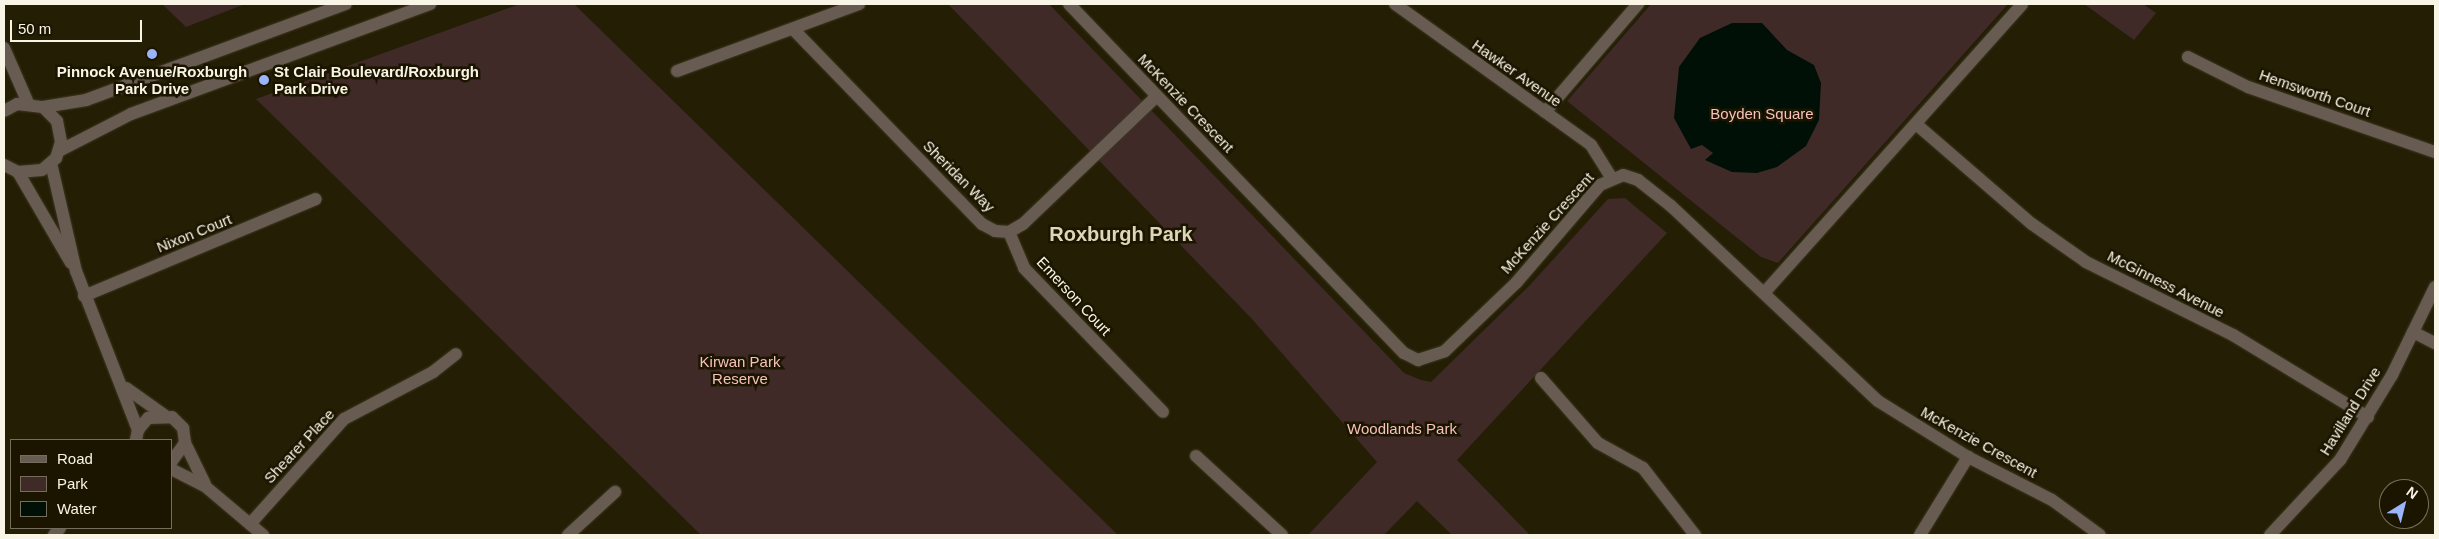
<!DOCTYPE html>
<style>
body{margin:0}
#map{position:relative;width:2439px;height:539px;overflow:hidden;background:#241e05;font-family:Arial,sans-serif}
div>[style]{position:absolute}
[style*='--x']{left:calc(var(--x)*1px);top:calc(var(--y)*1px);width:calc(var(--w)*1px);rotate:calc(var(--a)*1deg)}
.green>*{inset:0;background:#3f2a28}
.water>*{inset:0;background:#001007}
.roads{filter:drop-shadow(0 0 1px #3e3820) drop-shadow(0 0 1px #3e3820)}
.minor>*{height:12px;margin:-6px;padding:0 6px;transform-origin:6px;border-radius:6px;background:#685c52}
.dots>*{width:14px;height:14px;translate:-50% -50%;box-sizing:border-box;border:2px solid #1b1500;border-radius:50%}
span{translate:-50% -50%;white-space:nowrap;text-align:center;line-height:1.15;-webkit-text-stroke:5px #1b1500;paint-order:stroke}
.poi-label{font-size:15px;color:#f9f5e6;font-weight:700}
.left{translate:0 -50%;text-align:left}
.street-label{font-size:15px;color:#f9f5e6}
.park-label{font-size:15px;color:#f7c1bc}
.district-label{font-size:20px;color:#ded6b9;font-weight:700}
.frame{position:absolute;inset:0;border:5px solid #f9f5e6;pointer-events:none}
.legend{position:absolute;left:10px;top:439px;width:162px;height:90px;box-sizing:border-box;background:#1b1500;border:1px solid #746f5c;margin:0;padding:6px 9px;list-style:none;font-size:15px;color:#f9f5e6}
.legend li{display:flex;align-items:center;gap:10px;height:25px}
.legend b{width:25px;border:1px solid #746f5c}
.north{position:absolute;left:2379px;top:479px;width:50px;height:50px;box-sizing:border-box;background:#1b1500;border:1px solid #746f5c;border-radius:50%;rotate:36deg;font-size:14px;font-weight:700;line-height:20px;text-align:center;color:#f9f5e6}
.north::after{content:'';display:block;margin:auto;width:18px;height:22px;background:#9bb5fd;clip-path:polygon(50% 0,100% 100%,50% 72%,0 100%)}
.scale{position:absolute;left:10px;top:20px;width:132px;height:22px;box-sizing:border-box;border:2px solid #f9f5e6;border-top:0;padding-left:6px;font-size:15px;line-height:18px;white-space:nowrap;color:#f9f5e6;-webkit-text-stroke:4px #1b1500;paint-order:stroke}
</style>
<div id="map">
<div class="green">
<div style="clip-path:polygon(162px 4px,245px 4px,186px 27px)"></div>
<div style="clip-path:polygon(520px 4px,574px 4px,1118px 535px,701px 535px,256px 99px)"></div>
<div style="clip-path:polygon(948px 4px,1049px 4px,1404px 373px,1421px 380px,1431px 382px,1530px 285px,1608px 199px,1625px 198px,1667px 233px,1457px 460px,1530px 535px,1452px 535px,1417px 501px,1384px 535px,1308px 535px,1377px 462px,1252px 319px)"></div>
<div style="clip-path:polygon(1651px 4px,2008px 4px,1778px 263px,1761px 257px,1567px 101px)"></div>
<div style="clip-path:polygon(2084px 4px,2143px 4px,2156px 13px,2134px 40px)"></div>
</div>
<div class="water">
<div style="clip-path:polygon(1732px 23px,1762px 23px,1787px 50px,1814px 65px,1821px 83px,1819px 120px,1806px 146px,1777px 167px,1757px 173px,1732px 172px,1705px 160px,1713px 153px,1702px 145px,1691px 149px,1674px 118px,1679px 67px,1700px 38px)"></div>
</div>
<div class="roads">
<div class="minor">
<div style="--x:1069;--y:4;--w:484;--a:46.2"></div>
<div style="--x:1404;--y:353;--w:16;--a:27"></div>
<div style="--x:1418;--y:360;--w:28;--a:-18"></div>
<div style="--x:1445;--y:351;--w:98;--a:-43.8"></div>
<div style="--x:1516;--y:283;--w:129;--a:-49.4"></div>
<div style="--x:1600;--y:185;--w:25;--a:-23"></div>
<div style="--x:1623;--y:175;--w:16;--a:18"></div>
<div style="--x:1638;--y:180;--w:42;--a:38.2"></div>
<div style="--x:1671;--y:206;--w:284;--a:43.3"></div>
<div style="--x:1878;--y:401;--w:106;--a:31.9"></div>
<div style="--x:1968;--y:457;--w:94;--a:27.1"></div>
<div style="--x:2052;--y:500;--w:59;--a:36.1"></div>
<div style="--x:1395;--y:4;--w:241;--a:35.7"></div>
<div style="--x:1591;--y:145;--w:38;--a:58"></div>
<div style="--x:793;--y:29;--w:272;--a:45.9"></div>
<div style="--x:982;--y:224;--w:15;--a:28"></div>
<div style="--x:995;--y:231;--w:14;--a:4"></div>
<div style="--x:1009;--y:232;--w:16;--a:-30"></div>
<div style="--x:1023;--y:224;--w:185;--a:-43.7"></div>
<div style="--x:4;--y:48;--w:60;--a:66.4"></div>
<div style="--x:2188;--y:57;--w:67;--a:26.6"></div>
<div style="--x:2248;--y:87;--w:198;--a:19.2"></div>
<div style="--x:677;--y:71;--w:194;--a:-20.2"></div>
<div style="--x:43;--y:107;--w:44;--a:-9.2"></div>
<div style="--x:86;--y:100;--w:277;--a:-20.3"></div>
<div style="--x:4;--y:111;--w:15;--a:-28"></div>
<div style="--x:17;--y:104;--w:26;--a:7"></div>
<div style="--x:43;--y:107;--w:20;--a:45"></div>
<div style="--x:57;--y:121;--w:21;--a:79"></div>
<div style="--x:61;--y:142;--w:17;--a:107"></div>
<div style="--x:56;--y:158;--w:18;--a:139"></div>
<div style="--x:42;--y:170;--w:24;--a:175"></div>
<div style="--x:18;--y:172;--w:16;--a:-153"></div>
<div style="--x:1545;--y:112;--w:143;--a:-49.3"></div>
<div style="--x:1916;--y:124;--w:153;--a:40.8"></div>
<div style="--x:2032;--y:224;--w:66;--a:35.1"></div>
<div style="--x:2086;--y:262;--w:164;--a:26.4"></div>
<div style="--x:2233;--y:335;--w:158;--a:31.3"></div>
<div style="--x:59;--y:151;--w:81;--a:-27.2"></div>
<div style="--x:131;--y:114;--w:319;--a:-20.2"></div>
<div style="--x:51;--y:163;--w:111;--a:77"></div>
<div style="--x:76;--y:271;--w:171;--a:68.7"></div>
<div style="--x:18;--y:172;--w:105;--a:59.8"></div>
<div style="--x:1009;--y:232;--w:39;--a:67"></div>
<div style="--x:1024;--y:268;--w:200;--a:46"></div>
<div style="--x:1764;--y:293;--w:387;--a:-48.2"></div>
<div style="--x:84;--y:296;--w:251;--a:-22.7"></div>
<div style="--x:2413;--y:332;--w:25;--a:27"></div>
<div style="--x:1541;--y:378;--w:86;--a:48.8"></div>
<div style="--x:1598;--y:443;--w:51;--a:29.1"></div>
<div style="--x:1643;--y:468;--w:85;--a:52.2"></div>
<div style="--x:126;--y:388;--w:47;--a:35.4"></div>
<div style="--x:136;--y:440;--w:10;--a:-79"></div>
<div style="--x:138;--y:430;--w:16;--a:-50"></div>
<div style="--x:148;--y:418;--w:24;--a:-2"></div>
<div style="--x:172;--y:417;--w:16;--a:45"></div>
<div style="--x:183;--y:428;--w:15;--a:82"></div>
<div style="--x:185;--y:443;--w:24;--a:126"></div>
<div style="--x:185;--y:443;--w:46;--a:64"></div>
<div style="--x:1196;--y:456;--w:117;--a:42.6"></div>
<div style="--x:171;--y:469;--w:39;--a:27"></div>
<div style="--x:206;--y:487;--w:75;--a:40.1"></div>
<div style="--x:250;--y:524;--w:141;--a:-48.2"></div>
<div style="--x:344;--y:419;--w:101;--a:-27.8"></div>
<div style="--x:433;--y:372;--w:29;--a:-38"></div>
<div style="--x:54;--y:535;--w:9;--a:-49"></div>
<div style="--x:568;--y:535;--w:64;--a:-42.5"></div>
<div style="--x:1920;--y:535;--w:92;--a:-58.4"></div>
<div style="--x:2270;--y:535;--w:103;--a:-47"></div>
<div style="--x:2340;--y:460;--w:100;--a:-58.5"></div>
<div style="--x:2392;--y:375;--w:98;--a:-64"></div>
</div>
</div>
<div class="dots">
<div style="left:152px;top:54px;background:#9bb5fd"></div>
<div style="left:264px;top:80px;background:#9bb5fd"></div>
</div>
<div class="poi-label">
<span style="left:152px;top:80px">Pinnock Avenue/Roxburgh<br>Park Drive</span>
<span class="left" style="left:274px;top:80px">St Clair Boulevard/Roxburgh<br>Park Drive</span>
</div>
<div class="street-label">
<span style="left:1517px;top:73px;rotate:35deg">Hawker Avenue</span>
<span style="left:2315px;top:93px;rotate:19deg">Hemsworth Court</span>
<span style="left:1186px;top:103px;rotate:46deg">McKenzie Crescent</span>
<span style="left:959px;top:176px;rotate:45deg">Sheridan Way</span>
<span style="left:1547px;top:223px;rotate:-48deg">McKenzie Crescent</span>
<span style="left:194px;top:233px;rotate:-22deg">Nixon Court</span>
<span style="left:2166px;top:284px;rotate:27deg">McGinness Avenue</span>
<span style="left:1074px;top:296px;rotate:47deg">Emerson Court</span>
<span style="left:2350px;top:411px;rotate:-58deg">Havilland Drive</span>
<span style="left:1979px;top:442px;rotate:29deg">McKenzie Crescent</span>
<span style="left:299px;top:446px;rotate:-47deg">Shearer Place</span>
</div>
<div class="park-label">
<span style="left:1762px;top:114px">Boyden Square</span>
<span style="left:740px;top:370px">Kirwan Park<br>Reserve</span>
<span style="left:1402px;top:429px">Woodlands Park</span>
</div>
<div class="district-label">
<span style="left:1121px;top:234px">Roxburgh Park</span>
</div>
<div class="frame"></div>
<ul class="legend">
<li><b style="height:6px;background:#685c52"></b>Road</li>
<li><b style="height:14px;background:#3f2a28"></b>Park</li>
<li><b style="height:14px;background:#001007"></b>Water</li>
</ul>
<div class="north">N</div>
<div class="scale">50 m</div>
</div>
